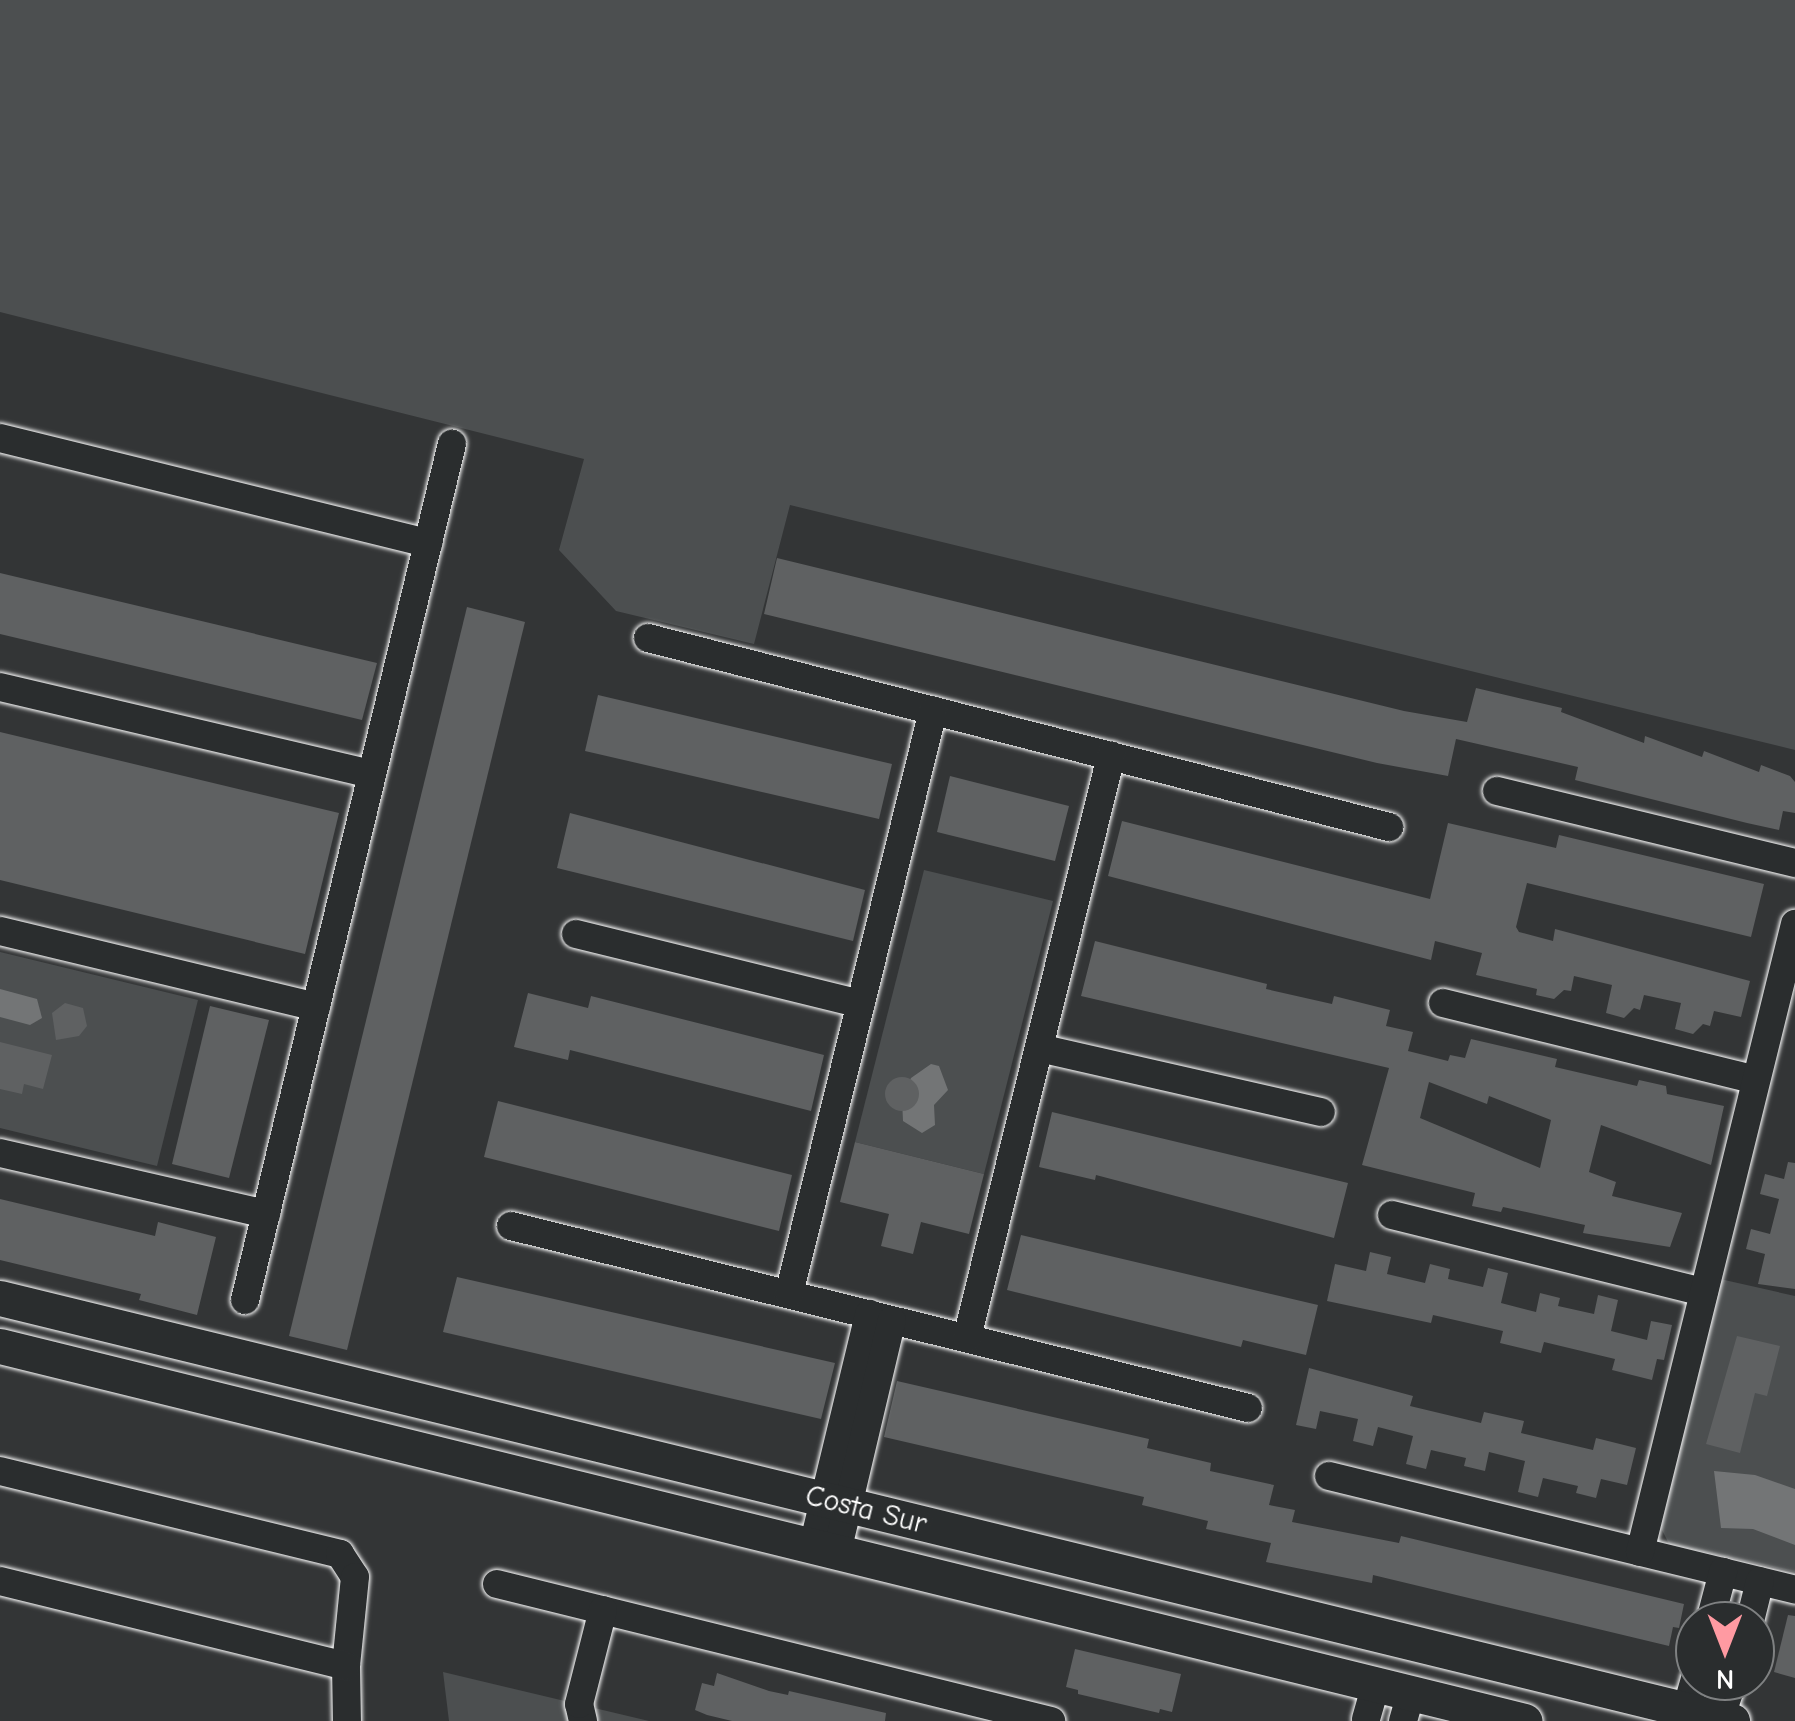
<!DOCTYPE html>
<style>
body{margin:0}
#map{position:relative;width:1795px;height:1721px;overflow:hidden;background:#333536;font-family:"Comic Neue",sans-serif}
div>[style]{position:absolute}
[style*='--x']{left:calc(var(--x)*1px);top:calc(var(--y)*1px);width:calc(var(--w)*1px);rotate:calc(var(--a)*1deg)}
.green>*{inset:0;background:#4c4f50}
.water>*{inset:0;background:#737576}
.building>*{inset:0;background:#5f6162}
.round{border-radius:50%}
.roads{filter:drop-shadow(0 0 2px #fff) drop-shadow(0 0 2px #fff)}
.minor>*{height:28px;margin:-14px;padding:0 14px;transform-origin:14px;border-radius:14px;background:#2a2d2e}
.tertiary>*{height:35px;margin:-17.5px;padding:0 17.5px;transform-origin:17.5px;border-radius:17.5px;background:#2a2d2e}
span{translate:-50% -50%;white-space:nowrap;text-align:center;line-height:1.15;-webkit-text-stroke:10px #2a2d2e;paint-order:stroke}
.street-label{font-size:30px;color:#fff}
.north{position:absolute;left:1675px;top:1601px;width:100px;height:100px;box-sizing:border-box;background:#2a2d2e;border:2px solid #7f8182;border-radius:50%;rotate:180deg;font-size:28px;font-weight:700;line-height:40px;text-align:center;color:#fff}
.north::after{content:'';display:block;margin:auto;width:35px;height:45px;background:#ff9aa2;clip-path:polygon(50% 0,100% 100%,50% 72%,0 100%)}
</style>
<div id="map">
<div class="green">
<div style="clip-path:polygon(0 0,1795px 0,1795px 750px,790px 505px,754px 644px,616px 611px,559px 550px,584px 459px,0 312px)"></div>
<div style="clip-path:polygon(924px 870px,1053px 901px,984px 1174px,855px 1142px)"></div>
<div style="clip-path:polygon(0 952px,198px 1000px,157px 1166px,0 1128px)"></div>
<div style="clip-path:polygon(1720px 1279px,1795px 1296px,1795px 1572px,1669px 1544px,1661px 1528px)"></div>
<div style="clip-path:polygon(443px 1672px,649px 1721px,449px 1721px)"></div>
</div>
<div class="water">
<div style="clip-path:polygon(0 989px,37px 999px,42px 1018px,30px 1025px,0 1017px)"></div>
<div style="clip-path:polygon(931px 1064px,939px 1066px,948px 1090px,934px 1105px,935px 1125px,922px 1133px,903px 1121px,902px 1099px,911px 1078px)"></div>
<div style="clip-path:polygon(1714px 1471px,1755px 1475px,1795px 1489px,1795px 1545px,1753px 1529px,1721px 1528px)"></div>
</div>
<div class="building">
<div style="clip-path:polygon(777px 558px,1404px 711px,1467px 722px,1476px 688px,1562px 708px,1561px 712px,1644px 743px,1645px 736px,1702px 757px,1704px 751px,1759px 772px,1761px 765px,1790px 776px,1795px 782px,1795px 813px,1783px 811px,1779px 830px,1747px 823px,1575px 780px,1578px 767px,1456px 739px,1448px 776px,1377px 763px,764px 614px)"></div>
<div style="clip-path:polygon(0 573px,377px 663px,362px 720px,0 634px)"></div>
<div style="clip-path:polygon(467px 607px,525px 622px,347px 1350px,289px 1336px)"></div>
<div style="clip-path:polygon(598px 695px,892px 764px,879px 819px,585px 751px)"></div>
<div style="clip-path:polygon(0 732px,339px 813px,305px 954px,0 880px)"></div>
<div style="clip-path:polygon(950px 776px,1069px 806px,1055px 861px,937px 832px)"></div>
<div style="clip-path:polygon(570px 813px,865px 890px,853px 941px,557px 868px)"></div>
<div style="clip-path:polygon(1122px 821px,1430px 899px,1448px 823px,1556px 848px,1559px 835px,1764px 884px,1751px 937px,1527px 883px,1516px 927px,1519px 932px,1553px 941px,1555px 929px,1750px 981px,1741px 1017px,1714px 1011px,1710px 1026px,1703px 1024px,1693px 1034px,1675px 1029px,1681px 1003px,1644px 995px,1640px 1010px,1634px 1008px,1624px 1018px,1606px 1013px,1612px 985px,1574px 976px,1571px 991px,1564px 990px,1554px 999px,1536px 995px,1537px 989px,1476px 975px,1482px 953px,1435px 941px,1431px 960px,1108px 876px)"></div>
<div style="clip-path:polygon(evenodd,1095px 941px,1267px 984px,1266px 989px,1332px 1004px,1334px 996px,1390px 1010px,1386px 1026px,1413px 1032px,1408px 1051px,1448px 1061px,1450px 1055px,1465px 1058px,1471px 1039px,1557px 1059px,1555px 1067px,1637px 1086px,1639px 1080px,1666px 1086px,1667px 1094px,1724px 1106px,1711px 1165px,1601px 1125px,1589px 1172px,1616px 1182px,1612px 1196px,1682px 1213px,1670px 1247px,1583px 1233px,1585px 1225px,1503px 1207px,1501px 1212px,1472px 1206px,1475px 1193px,1362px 1165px,1389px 1068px,1081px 996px,1095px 941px,1429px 1082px,1487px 1104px,1489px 1096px,1551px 1120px,1540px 1168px,1420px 1118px,1429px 1082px)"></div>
<div style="clip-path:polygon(528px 993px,588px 1008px,591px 996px,824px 1055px,811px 1111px,570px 1050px,568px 1060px,514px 1047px)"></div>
<div style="clip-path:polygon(65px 1003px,83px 1008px,87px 1026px,79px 1036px,56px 1040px,52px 1013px)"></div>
<div style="clip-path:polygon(210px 1006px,269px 1020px,229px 1178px,172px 1164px)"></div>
<div style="clip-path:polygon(0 1042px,52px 1055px,43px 1089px,24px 1084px,22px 1094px,0 1089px)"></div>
<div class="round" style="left:885px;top:1077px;width:34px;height:34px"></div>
<div style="clip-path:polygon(498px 1101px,792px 1175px,779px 1231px,484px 1157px)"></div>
<div style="clip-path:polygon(1052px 1112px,1348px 1183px,1334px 1238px,1096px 1175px,1095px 1180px,1039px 1167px)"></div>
<div style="clip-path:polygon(855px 1142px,984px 1174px,969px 1234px,921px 1222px,913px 1254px,881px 1246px,889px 1214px,840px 1202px)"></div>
<div style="clip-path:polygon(1788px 1162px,1795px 1163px,1795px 1289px,1758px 1284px,1765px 1254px,1746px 1249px,1751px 1229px,1770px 1234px,1779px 1199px,1760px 1194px,1765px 1174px,1784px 1179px)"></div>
<div style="clip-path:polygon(0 1199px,155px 1236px,158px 1222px,216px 1237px,197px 1315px,139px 1300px,141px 1294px,0 1260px)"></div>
<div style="clip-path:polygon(1021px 1235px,1318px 1305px,1306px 1355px,1243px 1340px,1241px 1347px,1007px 1290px)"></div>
<div style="clip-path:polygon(1370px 1252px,1391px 1257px,1387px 1274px,1425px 1283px,1430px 1264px,1450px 1269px,1448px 1279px,1483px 1287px,1488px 1268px,1508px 1273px,1501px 1303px,1536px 1312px,1540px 1293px,1560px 1298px,1558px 1306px,1594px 1314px,1598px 1295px,1618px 1300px,1611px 1331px,1647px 1340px,1651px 1321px,1672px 1325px,1664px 1360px,1657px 1359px,1652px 1380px,1612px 1370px,1615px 1359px,1544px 1342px,1541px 1353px,1500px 1343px,1503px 1331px,1433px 1315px,1431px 1323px,1327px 1301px,1335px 1264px,1366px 1271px)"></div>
<div style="clip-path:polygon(457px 1277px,835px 1363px,821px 1419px,443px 1332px)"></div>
<div style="clip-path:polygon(1737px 1336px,1780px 1346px,1767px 1396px,1755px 1393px,1740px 1453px,1706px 1444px)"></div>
<div style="clip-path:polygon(1309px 1368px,1413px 1396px,1410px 1406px,1481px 1423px,1484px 1412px,1524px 1421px,1521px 1433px,1593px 1450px,1596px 1438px,1636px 1448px,1627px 1485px,1601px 1479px,1596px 1498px,1576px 1493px,1578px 1486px,1543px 1478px,1538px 1497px,1518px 1492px,1525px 1461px,1489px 1452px,1485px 1471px,1464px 1466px,1466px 1458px,1431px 1450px,1426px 1469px,1406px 1464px,1413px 1436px,1378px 1427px,1373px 1446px,1353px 1441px,1358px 1419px,1320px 1411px,1316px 1429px,1296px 1425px)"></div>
<div style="clip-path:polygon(897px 1381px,1149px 1439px,1147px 1448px,1211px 1463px,1210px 1471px,1274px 1485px,1269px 1505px,1295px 1510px,1292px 1522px,1399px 1543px,1401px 1536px,1684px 1604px,1679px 1628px,1673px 1627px,1669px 1646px,1373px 1575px,1372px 1583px,1266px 1562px,1271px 1543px,1206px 1529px,1208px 1521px,1142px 1505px,1144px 1497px,884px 1437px)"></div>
<div style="clip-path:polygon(1788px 1615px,1795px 1616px,1795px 1678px,1774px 1672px)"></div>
<div style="clip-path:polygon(1075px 1649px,1181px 1674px,1172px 1712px,1160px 1709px,1159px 1713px,1078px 1694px,1078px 1690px,1066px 1687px)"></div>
<div style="clip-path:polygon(717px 1673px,769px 1691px,788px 1695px,789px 1691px,886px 1713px,885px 1721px,732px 1721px,707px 1715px,695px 1710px,702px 1683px,714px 1686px)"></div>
</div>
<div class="roads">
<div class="minor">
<div style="--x:0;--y:438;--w:441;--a:13.8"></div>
<div style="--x:648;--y:638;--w:765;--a:14.31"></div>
<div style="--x:0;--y:687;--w:382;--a:13.2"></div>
<div style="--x:1497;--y:791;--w:307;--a:13.6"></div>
<div style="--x:0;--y:931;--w:325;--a:13.5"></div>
<div style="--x:576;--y:934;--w:293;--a:13.8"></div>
<div style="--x:1443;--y:1003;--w:322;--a:13.8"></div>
<div style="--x:1039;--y:1048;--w:289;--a:12.8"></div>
<div style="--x:0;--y:1153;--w:273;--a:12.9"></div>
<div style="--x:1392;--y:1215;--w:321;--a:13.9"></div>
<div style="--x:511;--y:1226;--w:759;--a:13.87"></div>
<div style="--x:789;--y:1294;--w:601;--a:-76.13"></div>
<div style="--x:245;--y:1300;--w:881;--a:-76.41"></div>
<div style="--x:967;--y:1338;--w:600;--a:-76.1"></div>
<div style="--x:0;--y:1471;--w:350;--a:13.7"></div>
<div style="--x:340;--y:1554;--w:27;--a:57"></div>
<div style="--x:355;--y:1577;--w:89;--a:95.8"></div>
<div style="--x:346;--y:1666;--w:55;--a:89"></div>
<div style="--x:1329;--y:1476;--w:480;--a:13.7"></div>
<div style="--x:813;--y:1546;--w:239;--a:-76.4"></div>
<div style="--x:837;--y:1552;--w:238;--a:-76.7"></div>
<div style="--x:1640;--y:1552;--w:647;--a:-76.14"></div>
<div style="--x:0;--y:1581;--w:356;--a:13.8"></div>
<div style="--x:497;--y:1584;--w:571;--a:13.89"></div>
<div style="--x:1710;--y:1621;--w:51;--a:-75.1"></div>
<div style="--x:1750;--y:1621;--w:41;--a:-76"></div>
<div style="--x:1366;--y:1719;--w:36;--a:-74"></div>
<div style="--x:583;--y:1721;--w:17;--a:-103"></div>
<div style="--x:579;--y:1704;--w:97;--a:-75.7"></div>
<div style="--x:1403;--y:1721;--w:29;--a:-74"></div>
<div style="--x:1683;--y:1721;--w:44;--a:-74.1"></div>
<div style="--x:1719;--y:1721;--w:42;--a:-70.7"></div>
</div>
<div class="tertiary">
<div style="--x:0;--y:1298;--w:1783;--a:13.72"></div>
<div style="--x:0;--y:1346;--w:1570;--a:13.82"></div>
</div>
</div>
<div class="street-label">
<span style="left:866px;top:1510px;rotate:14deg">Costa Sur</span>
</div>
<div class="north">N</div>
</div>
